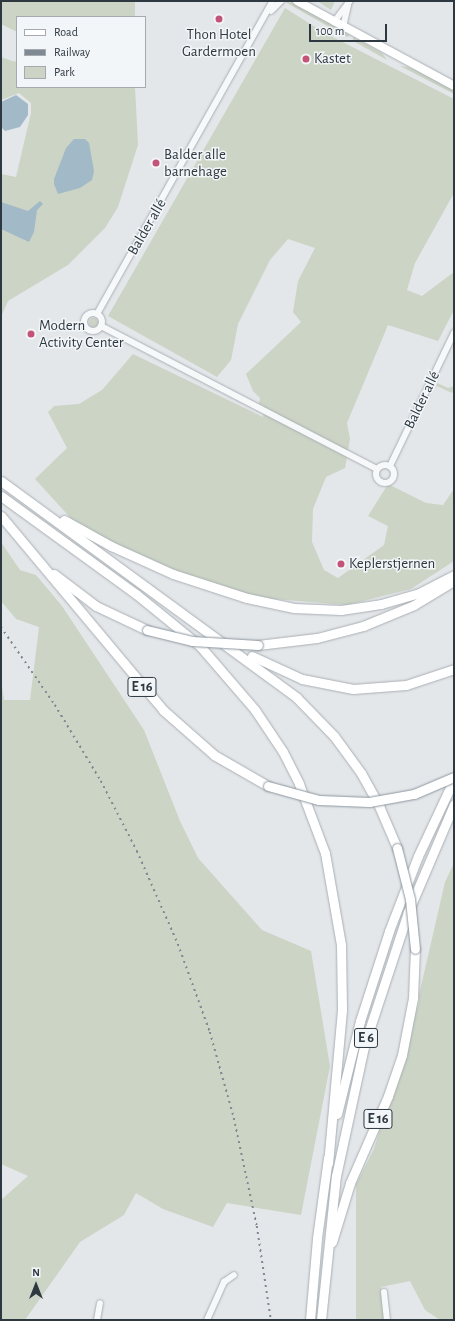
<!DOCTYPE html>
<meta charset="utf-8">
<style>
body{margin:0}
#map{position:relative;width:455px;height:1321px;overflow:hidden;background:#e4e7ea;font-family:"Alegreya Sans",sans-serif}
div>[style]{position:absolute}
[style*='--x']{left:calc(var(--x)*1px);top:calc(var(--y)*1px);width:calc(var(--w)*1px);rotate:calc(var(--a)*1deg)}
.green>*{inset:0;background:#cbd4c5}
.round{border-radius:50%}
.water>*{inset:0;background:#a2bac7}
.roads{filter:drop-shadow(0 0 1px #a9afb4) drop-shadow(0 0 1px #a9afb4)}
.minor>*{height:6px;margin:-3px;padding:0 3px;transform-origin:3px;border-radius:3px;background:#f6f8f9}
.minor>.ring{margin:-3px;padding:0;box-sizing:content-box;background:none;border:6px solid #f6f8f9;border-radius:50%}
.major>*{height:8px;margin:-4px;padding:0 4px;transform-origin:4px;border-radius:4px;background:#fff}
.highway>*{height:9px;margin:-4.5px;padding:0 4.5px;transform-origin:4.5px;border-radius:4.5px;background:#fff}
.rail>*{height:1.5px;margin-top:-0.75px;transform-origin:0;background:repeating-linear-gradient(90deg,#7e8993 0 2px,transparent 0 6px)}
.bridges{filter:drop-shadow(0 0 1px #8c97a0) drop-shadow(0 0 1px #8c97a0)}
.highway-bridge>*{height:9px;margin:-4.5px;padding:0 4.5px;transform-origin:4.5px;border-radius:4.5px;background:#fff}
.dots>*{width:11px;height:11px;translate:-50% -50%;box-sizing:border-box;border:2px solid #f3f6f8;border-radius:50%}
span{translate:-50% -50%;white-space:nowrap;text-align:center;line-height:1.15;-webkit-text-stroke:3px #f3f6f8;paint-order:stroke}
.shield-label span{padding:1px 3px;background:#f3f6f8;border:1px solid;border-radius:3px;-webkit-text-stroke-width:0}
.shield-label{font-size:14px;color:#2d3841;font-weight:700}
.poi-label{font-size:15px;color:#2d3841}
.left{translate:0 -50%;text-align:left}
.street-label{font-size:15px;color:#2d3841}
.frame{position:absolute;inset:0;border:2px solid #2d3841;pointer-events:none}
.legend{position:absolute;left:16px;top:16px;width:130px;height:72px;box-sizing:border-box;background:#f3f6f8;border:1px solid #a4aaaf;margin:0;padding:5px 7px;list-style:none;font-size:12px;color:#2d3841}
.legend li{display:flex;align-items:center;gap:8px;height:20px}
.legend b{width:20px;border:1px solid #a4aaaf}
.north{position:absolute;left:16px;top:1265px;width:40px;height:40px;-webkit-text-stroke:3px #f3f6f8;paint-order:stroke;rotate:0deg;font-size:11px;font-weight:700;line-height:16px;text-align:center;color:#2d3841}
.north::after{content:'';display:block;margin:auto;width:14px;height:18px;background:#2d3841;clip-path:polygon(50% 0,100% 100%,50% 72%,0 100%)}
.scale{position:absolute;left:309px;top:24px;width:78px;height:18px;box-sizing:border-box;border:2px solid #2d3841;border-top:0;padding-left:5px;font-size:12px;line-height:14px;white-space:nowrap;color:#2d3841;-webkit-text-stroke:3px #f3f6f8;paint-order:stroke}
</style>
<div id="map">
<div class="green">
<div style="clip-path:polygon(1px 1px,135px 1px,135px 17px,17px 17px,17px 32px,1px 24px)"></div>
<div style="clip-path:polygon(289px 1px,293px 2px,350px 35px,347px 37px,285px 2px)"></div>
<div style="clip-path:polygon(317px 1px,335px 1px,331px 10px)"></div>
<div style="clip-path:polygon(285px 8px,323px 32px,454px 99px,454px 193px,415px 263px,407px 290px,422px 296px,454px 272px,454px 310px,438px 341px,388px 325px,347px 423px,350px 439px,345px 468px,326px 477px,313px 509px,312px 542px,324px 570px,338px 578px,384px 545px,388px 526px,368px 516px,388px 484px,426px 503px,443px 505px,454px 489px,454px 561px,411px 589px,347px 605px,261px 598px,164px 568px,77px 525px,35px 479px,67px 448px,48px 412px,54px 406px,79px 404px,102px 390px,133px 354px,263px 417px,264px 406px,259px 404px,260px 398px,253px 391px,246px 374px,301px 322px,293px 312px,298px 281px,315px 248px,288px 239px,270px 260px,238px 324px,231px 360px,217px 377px,108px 316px)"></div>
<div style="clip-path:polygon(353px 37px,382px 53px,387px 60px,353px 41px)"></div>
<div style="clip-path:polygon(1px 57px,15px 62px,17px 58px,17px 87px,135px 87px,138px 145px,118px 207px,105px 228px,68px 265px,8px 301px,1px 317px,1px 174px,16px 177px,31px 113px,31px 103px,19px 93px,1px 100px)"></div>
<div style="clip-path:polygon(400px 66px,408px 67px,432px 78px,454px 90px,454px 94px)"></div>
<div class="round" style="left:88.5px;top:317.5px;width:9px;height:9px"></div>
<div style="clip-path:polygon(437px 383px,448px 388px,454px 386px,454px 388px,452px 393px,437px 386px,435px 389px)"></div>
<div style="clip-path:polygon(1px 542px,20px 570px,36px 575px,62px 606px,144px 730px,180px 821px,198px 858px,262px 930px,311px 951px,330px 1066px,301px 1215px,227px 1203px,213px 1227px,163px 1209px,136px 1193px,124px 1215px,80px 1242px,25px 1320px,1px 1320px,1px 1200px,28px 1176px,1px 1164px,1px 679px,4px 700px,30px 700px,39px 627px,16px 619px,1px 601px)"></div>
<div style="clip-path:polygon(454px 863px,454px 1320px,440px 1320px,425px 1310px,410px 1281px,381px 1287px,385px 1320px,356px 1320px,356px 1184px,374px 1149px,419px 1002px,419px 995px,445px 882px)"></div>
</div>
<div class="water">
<div style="clip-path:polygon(16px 95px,28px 104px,28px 115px,20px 127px,5px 131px,1px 127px,1px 102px)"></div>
<div style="clip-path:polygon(74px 139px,85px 139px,89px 143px,94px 171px,92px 180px,80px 188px,58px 194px,54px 184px,54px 179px,66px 148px)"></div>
<div style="clip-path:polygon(40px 201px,43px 204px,37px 210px,34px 232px,29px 242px,1px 229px,1px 202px,28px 211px)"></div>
</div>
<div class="roads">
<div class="minor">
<div style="--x:271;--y:11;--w:14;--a:-45"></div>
<div style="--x:334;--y:22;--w:26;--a:-53"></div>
<div style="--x:343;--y:27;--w:22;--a:-77"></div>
<div class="ring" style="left:84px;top:313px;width:12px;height:12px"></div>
<div style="--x:97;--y:314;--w:359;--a:-60.7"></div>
<div style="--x:101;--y:326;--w:311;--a:27.4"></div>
<div class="ring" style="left:376px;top:465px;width:12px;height:12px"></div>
<div style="--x:390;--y:466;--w:148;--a:-64.3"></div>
<div style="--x:384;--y:1292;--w:28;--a:84"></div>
<div style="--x:97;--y:1320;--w:17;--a:-80"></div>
<div style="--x:207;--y:1320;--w:42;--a:-65.9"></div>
<div style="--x:224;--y:1282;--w:12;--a:-35"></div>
</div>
<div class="major">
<div style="--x:297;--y:1;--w:179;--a:28.4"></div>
</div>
<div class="highway">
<div style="--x:1;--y:481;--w:367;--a:36.2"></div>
<div style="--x:297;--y:698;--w:53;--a:45.8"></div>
<div style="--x:334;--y:736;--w:46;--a:53.9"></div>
<div style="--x:361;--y:773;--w:38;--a:61"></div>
<div style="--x:379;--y:806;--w:46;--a:66.8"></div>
<div style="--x:1;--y:496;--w:167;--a:36"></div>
<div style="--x:136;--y:594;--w:82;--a:39.1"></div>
<div style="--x:200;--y:646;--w:84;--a:49.3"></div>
<div style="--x:255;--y:710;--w:50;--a:56.3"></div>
<div style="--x:283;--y:752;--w:36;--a:63"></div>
<div style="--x:299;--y:784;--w:74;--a:69.4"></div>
<div style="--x:325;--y:853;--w:93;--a:80.1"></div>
<div style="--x:341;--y:945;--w:65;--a:89.1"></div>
<div style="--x:342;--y:1010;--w:154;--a:95.2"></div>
<div style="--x:1;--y:516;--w:253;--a:50.1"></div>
<div style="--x:163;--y:710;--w:68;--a:41.4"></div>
<div style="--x:214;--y:755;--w:62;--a:29.9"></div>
<div style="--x:64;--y:520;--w:54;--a:29"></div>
<div style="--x:111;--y:546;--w:68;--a:24.3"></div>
<div style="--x:173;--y:574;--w:78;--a:18"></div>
<div style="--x:247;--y:598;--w:48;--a:12"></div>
<div style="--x:294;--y:608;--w:47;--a:2.4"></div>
<div style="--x:341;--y:610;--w:40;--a:-8.5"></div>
<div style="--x:381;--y:604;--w:40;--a:-16"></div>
<div style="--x:419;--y:593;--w:39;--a:-27"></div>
<div style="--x:54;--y:574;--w:53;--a:37.3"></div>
<div style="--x:96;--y:606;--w:56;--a:25.2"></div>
<div style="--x:258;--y:645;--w:59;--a:-6.8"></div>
<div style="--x:317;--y:638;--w:48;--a:-14.6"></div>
<div style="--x:363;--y:626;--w:55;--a:-22.4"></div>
<div style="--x:414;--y:605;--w:44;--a:-31.2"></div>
<div style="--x:252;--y:656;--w:55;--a:24.7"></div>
<div style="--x:302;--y:679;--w:52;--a:11.1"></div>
<div style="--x:353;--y:689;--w:53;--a:-4.3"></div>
<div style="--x:406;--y:685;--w:51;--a:-18.4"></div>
<div style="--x:337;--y:1114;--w:96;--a:-76.1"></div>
<div style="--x:360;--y:1021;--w:95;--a:-72.1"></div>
<div style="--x:389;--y:931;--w:80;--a:-68.9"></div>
<div style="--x:418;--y:856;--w:85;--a:-64.9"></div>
<div style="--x:332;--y:1242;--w:62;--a:-73"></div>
<div style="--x:350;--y:1183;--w:95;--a:-66.4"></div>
<div style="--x:388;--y:1096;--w:43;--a:-71.1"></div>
<div style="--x:402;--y:1055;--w:58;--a:-79.1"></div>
<div style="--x:413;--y:998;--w:49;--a:-87.7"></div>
<div style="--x:310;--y:1320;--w:82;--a:-85.1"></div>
<div style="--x:317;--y:1238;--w:81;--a:-82.2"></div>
<div style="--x:321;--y:1320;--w:145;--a:-84.1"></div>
<div style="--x:336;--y:1176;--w:133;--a:-77.8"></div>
<div style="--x:364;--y:1046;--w:141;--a:-71.8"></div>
<div style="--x:408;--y:912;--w:117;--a:-66.9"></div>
</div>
</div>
<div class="rail">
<div style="--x:1;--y:627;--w:95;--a:55.3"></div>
<div style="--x:55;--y:705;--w:89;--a:58.8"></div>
<div style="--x:101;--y:781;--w:79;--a:62.8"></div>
<div style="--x:137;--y:851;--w:102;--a:66.2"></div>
<div style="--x:178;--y:944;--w:94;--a:70"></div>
<div style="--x:210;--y:1032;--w:89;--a:74.4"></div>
<div style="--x:234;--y:1118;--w:110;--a:78"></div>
<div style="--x:257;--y:1226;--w:95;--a:81.5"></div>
</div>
<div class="bridges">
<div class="highway-bridge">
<div style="--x:147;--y:630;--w:46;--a:13.7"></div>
<div style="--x:192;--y:641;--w:66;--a:3.5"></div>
<div style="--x:268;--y:786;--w:53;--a:15.4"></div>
<div style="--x:319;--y:800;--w:50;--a:2.3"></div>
<div style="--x:369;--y:802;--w:46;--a:-10.1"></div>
<div style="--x:414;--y:794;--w:43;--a:-23"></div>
<div style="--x:397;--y:848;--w:53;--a:75.7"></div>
<div style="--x:410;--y:899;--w:50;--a:84.3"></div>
</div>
</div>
<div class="dots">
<div style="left:219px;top:19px;background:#c45477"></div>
<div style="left:306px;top:59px;background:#c45477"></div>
<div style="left:156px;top:163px;background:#c45477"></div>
<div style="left:31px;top:334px;background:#c45477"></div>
<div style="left:341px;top:564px;background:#c45477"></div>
</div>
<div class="shield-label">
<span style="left:142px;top:687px">E 16</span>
<span style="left:366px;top:1038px">E 6</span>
<span style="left:378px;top:1119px">E 16</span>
</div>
<div class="poi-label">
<span style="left:219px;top:43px">Thon Hotel<br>Gardermoen</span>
<span class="left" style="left:314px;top:59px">Kastet</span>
<span class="left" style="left:164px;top:163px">Balder alle<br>barnehage</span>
<span class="left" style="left:39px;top:334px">Modern<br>Activity Center</span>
<span class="left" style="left:349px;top:564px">Keplerstjernen</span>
</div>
<div class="street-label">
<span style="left:147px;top:227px;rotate:-60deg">Balder allé</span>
<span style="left:422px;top:400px;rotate:-64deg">Balder allé</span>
</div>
<div class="frame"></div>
<ul class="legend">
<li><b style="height:5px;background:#fff"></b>Road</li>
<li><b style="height:5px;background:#7e8993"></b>Railway</li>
<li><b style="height:11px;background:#cbd4c5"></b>Park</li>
</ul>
<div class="north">N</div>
<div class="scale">100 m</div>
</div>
